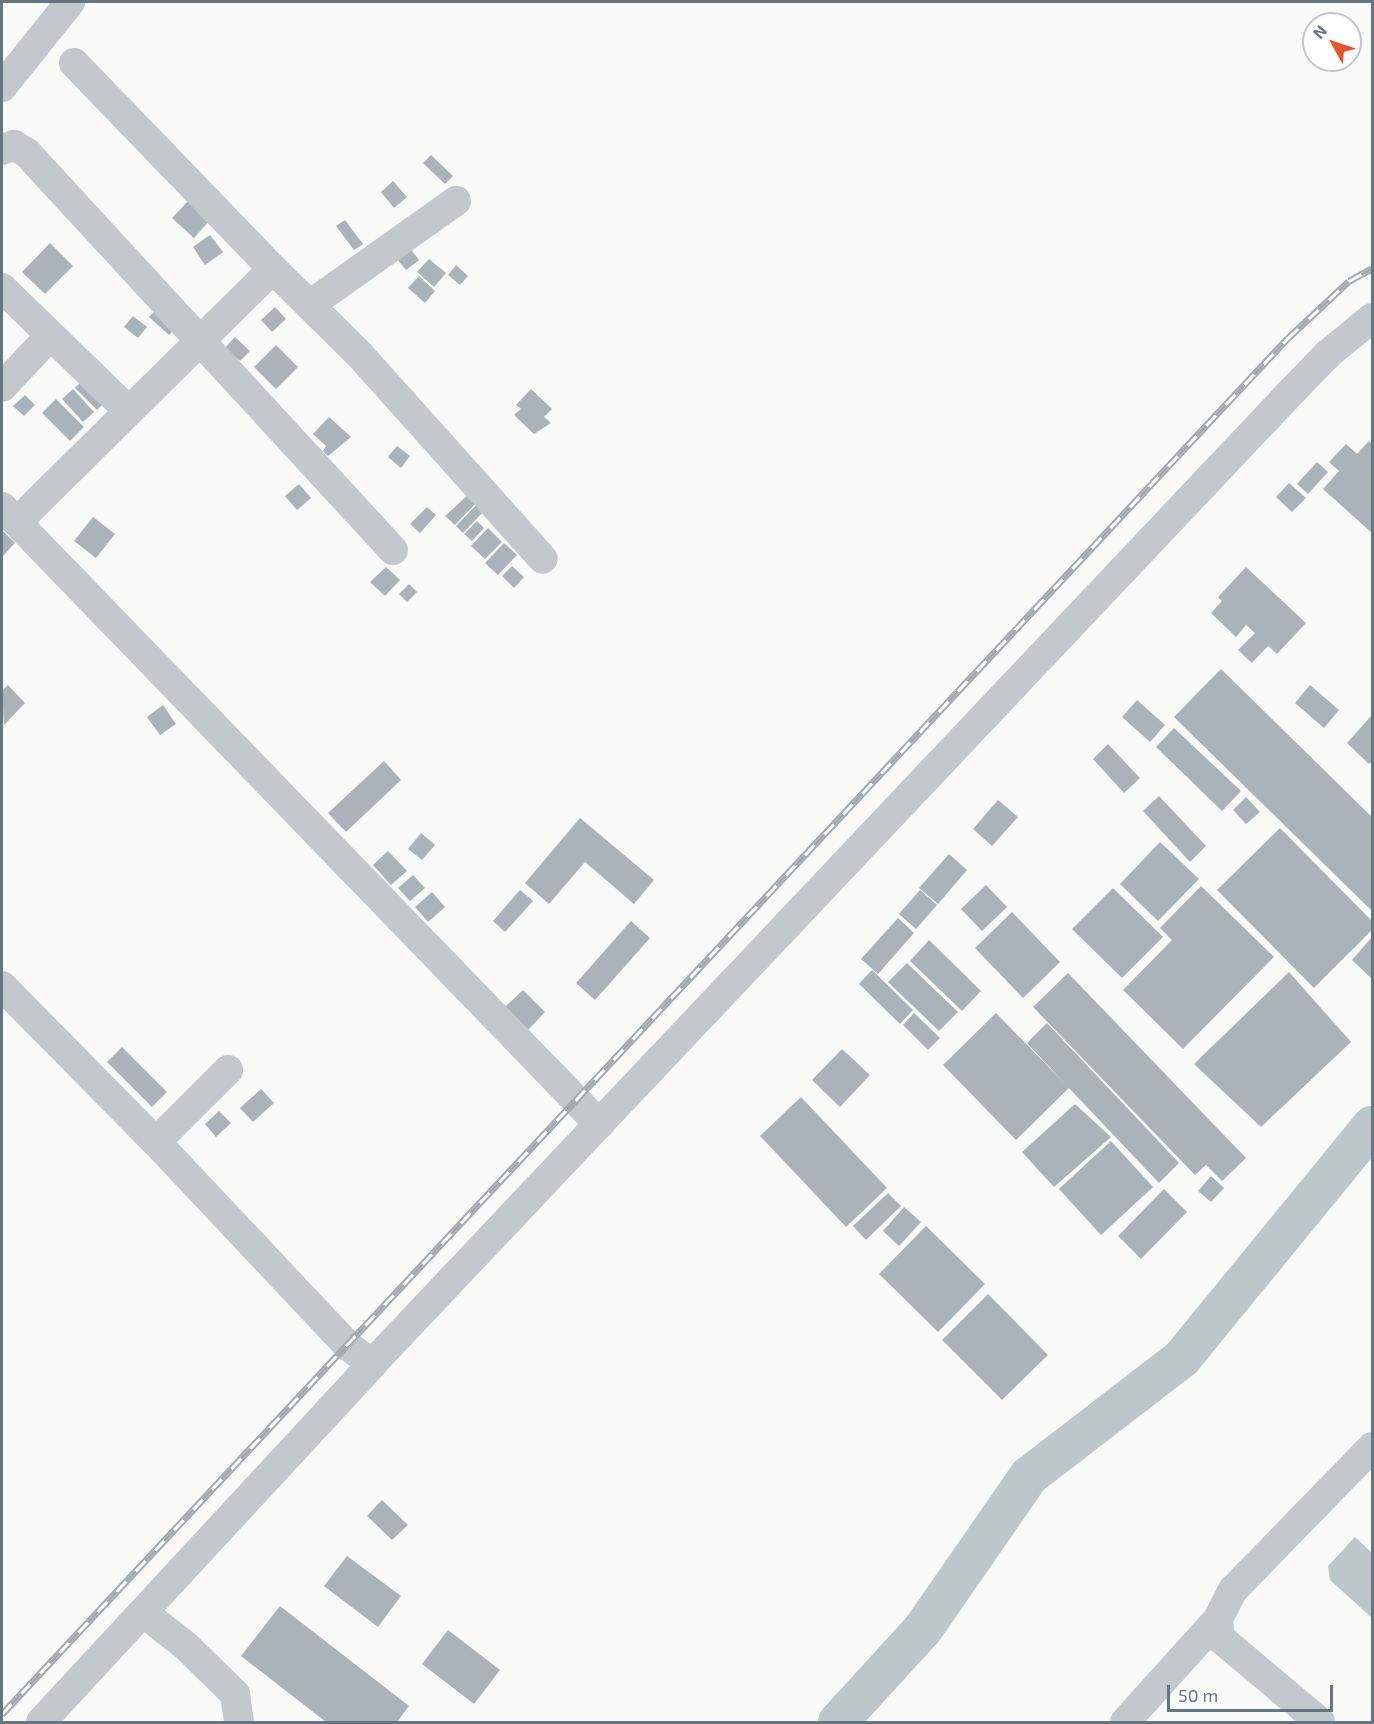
<!DOCTYPE html>
<style>
body{margin:0}
#map{position:relative;width:1374px;height:1724px;overflow:hidden;background:#fafaf8;font-family:"Exo 2",sans-serif}
div>[style]{position:absolute}
[style*='--x']{left:calc(var(--x)*1px);top:calc(var(--y)*1px);width:calc(var(--w)*1px);rotate:calc(var(--a)*1deg)}
.water>*{inset:0;background:#bbc7cb}
.river>*{height:40px;margin:-20px;padding:0 20px;transform-origin:20px;border-radius:20px;background:#bbc7cb}
.building>*{inset:0;background:#aab3b9}
.minor>*{height:30px;margin:-15px;padding:0 15px;transform-origin:15px;border-radius:15px;background:#c3c8cc}
.rail>*{height:7px;margin-top:-3.5px;transform-origin:0;background:repeating-linear-gradient(90deg,#fff 0 14px,#a2aab0 0 28px);box-sizing:border-box;border-block:2px solid #a2aab0}
span{translate:-50% -50%;white-space:nowrap;text-align:center;line-height:1.15;-webkit-text-stroke:6px #fff;paint-order:stroke}
.frame{position:absolute;inset:0;border:3px solid #657683;pointer-events:none}
.north{position:absolute;left:1302px;top:12px;width:60px;height:60px;box-sizing:border-box;background:#fff;border:2px solid #c1c8cd;border-radius:50%;rotate:310deg;font-size:16px;font-weight:700;line-height:24px;text-align:center;color:#657683}
.north::after{content:'';display:block;margin:auto;width:21px;height:27px;background:#e4572e;clip-path:polygon(50% 0,100% 100%,50% 72%,0 100%)}
.scale{position:absolute;left:1167px;top:1685px;width:166px;height:27px;box-sizing:border-box;border:3px solid #657683;border-top:0;padding-left:8px;font-size:18px;line-height:21px;white-space:nowrap;color:#657683;-webkit-text-stroke:4px #fff;paint-order:stroke}
</style>
<div id="map">
<div class="water">
<div style="clip-path:polygon(1355px 1537px,1372px 1553px,1372px 1618px,1330px 1580px,1328px 1566px)"></div>
</div>
<div class="river">
<div style="--x:838;--y:1722;--w:126;--a:-47.6"></div>
<div style="--x:923;--y:1629;--w:186;--a:-55.3"></div>
<div style="--x:1029;--y:1476;--w:193;--a:-37.6"></div>
<div style="--x:1182;--y:1358;--w:300;--a:-50.7"></div>
</div>
<div class="building">
<div style="clip-path:polygon(431px 155px,453px 176px,445px 184px,423px 163px)"></div>
<div style="clip-path:polygon(393px 181px,407px 197px,394px 208px,381px 192px)"></div>
<div style="clip-path:polygon(188px 201px,209px 221px,194px 238px,172px 218px)"></div>
<div style="clip-path:polygon(345px 220px,363px 244px,354px 250px,336px 226px)"></div>
<div style="clip-path:polygon(210px 235px,223px 252px,205px 265px,193px 247px)"></div>
<div style="clip-path:polygon(405px 242px,419px 260px,406px 270px,392px 253px)"></div>
<div style="clip-path:polygon(50px 243px,73px 266px,45px 294px,22px 272px)"></div>
<div style="clip-path:polygon(429px 259px,446px 273px,434px 287px,417px 272px)"></div>
<div style="clip-path:polygon(456px 265px,468px 276px,460px 285px,448px 275px)"></div>
<div style="clip-path:polygon(419px 276px,435px 291px,425px 303px,408px 288px)"></div>
<div style="clip-path:polygon(275px 307px,286px 319px,272px 332px,261px 320px)"></div>
<div style="clip-path:polygon(156px 310px,175px 328px,169px 335px,149px 317px)"></div>
<div style="clip-path:polygon(133px 316px,147px 327px,138px 338px,124px 327px)"></div>
<div style="clip-path:polygon(235px 337px,250px 351px,240px 361px,225px 348px)"></div>
<div style="clip-path:polygon(276px 345px,298px 367px,276px 389px,254px 367px)"></div>
<div style="clip-path:polygon(85px 378px,107px 400px,97px 410px,75px 388px)"></div>
<div style="clip-path:polygon(73px 389px,94px 412px,83px 422px,62px 399px)"></div>
<div style="clip-path:polygon(531px 389px,552px 409px,544px 417px,551px 423px,534px 434px,514px 415px,521px 409px,516px 405px)"></div>
<div style="clip-path:polygon(25px 395px,35px 405px,24px 416px,13px 406px)"></div>
<div style="clip-path:polygon(56px 399px,84px 427px,70px 441px,42px 413px)"></div>
<div style="clip-path:polygon(329px 417px,351px 437px,328px 456px,323px 451px,326px 446px,313px 434px)"></div>
<div style="clip-path:polygon(1369px 441px,1372px 444px,1372px 533px,1323px 489px,1339px 471px,1329px 462px,1346px 444px,1357px 454px)"></div>
<div style="clip-path:polygon(397px 446px,410px 456px,401px 468px,388px 457px)"></div>
<div style="clip-path:polygon(1317px 462px,1328px 472px,1308px 494px,1297px 484px)"></div>
<div style="clip-path:polygon(1289px 483px,1306px 498px,1292px 512px,1276px 497px)"></div>
<div style="clip-path:polygon(299px 484px,311px 498px,297px 510px,285px 496px)"></div>
<div style="clip-path:polygon(468px 495px,476px 503px,455px 525px,445px 516px)"></div>
<div style="clip-path:polygon(479px 502px,486px 509px,463px 533px,456px 526px)"></div>
<div style="clip-path:polygon(427px 507px,436px 515px,420px 533px,410px 524px)"></div>
<div style="clip-path:polygon(93px 517px,115px 534px,96px 558px,74px 541px)"></div>
<div style="clip-path:polygon(477px 521px,484px 528px,472px 541px,464px 534px)"></div>
<div style="clip-path:polygon(488px 528px,502px 542px,485px 559px,471px 546px)"></div>
<div style="clip-path:polygon(2px 530px,15px 543px,2px 557px)"></div>
<div style="clip-path:polygon(504px 543px,517px 555px,498px 575px,485px 563px)"></div>
<div style="clip-path:polygon(512px 566px,524px 577px,514px 588px,502px 576px)"></div>
<div style="clip-path:polygon(386px 567px,400px 580px,385px 596px,370px 582px)"></div>
<div style="clip-path:polygon(1246px 567px,1306px 623px,1277px 654px,1268px 646px,1252px 663px,1238px 650px,1255px 633px,1246px 625px,1236px 637px,1211px 613px,1222px 601px,1218px 597px)"></div>
<div style="clip-path:polygon(409px 584px,417px 592px,407px 602px,399px 594px)"></div>
<div style="clip-path:polygon(1221px 669px,1372px 817px,1372px 911px,1174px 717px)"></div>
<div style="clip-path:polygon(8px 685px,25px 703px,4px 725px,2px 691px)"></div>
<div style="clip-path:polygon(1310px 685px,1339px 710px,1324px 728px,1295px 703px)"></div>
<div style="clip-path:polygon(1137px 700px,1165px 725px,1150px 742px,1122px 717px)"></div>
<div style="clip-path:polygon(163px 705px,176px 724px,160px 735px,147px 717px)"></div>
<div style="clip-path:polygon(1372px 715px,1372px 761px,1369px 764px,1347px 743px)"></div>
<div style="clip-path:polygon(1174px 728px,1241px 791px,1222px 811px,1156px 747px)"></div>
<div style="clip-path:polygon(1108px 744px,1140px 778px,1124px 793px,1093px 759px)"></div>
<div style="clip-path:polygon(384px 761px,401px 780px,346px 832px,328px 813px)"></div>
<div style="clip-path:polygon(1159px 796px,1206px 846px,1190px 862px,1143px 811px)"></div>
<div style="clip-path:polygon(1246px 797px,1260px 812px,1246px 824px,1233px 810px)"></div>
<div style="clip-path:polygon(998px 800px,1018px 817px,992px 846px,973px 829px)"></div>
<div style="clip-path:polygon(580px 818px,654px 880px,634px 904px,585px 862px,549px 904px,525px 883px)"></div>
<div style="clip-path:polygon(1280px 828px,1372px 921px,1372px 930px,1314px 988px,1217px 890px)"></div>
<div style="clip-path:polygon(421px 833px,435px 845px,422px 860px,408px 849px)"></div>
<div style="clip-path:polygon(1160px 842px,1199px 879px,1158px 921px,1120px 884px)"></div>
<div style="clip-path:polygon(388px 851px,407px 871px,391px 885px,373px 865px)"></div>
<div style="clip-path:polygon(949px 854px,967px 870px,938px 904px,919px 888px)"></div>
<div style="clip-path:polygon(413px 875px,425px 888px,410px 901px,398px 888px)"></div>
<div style="clip-path:polygon(986px 885px,1007px 907px,982px 931px,961px 909px)"></div>
<div style="clip-path:polygon(1201px 886px,1274px 957px,1183px 1049px,1123px 990px,1172px 940px,1160px 928px)"></div>
<div style="clip-path:polygon(1113px 888px,1163px 937px,1122px 978px,1072px 929px)"></div>
<div style="clip-path:polygon(520px 890px,533px 901px,505px 932px,493px 921px)"></div>
<div style="clip-path:polygon(920px 890px,937px 905px,916px 929px,899px 914px)"></div>
<div style="clip-path:polygon(432px 892px,445px 907px,428px 922px,415px 907px)"></div>
<div style="clip-path:polygon(1012px 912px,1060px 962px,1023px 998px,975px 948px)"></div>
<div style="clip-path:polygon(898px 918px,914px 933px,878px 974px,861px 959px)"></div>
<div style="clip-path:polygon(631px 921px,650px 938px,595px 1000px,576px 983px)"></div>
<div style="clip-path:polygon(1372px 937px,1372px 979px,1352px 960px)"></div>
<div style="clip-path:polygon(929px 940px,981px 991px,962px 1011px,910px 961px)"></div>
<div style="clip-path:polygon(907px 963px,958px 1012px,939px 1031px,888px 982px)"></div>
<div style="clip-path:polygon(872px 970px,913px 1010px,900px 1024px,859px 984px)"></div>
<div style="clip-path:polygon(1289px 972px,1351px 1042px,1261px 1127px,1194px 1064px)"></div>
<div style="clip-path:polygon(1068px 973px,1246px 1158px,1222px 1181px,1206px 1165px,1195px 1175px,1033px 1007px)"></div>
<div style="clip-path:polygon(523px 990px,545px 1012px,528px 1030px,505px 1007px)"></div>
<div style="clip-path:polygon(914px 1013px,940px 1038px,928px 1050px,903px 1025px)"></div>
<div style="clip-path:polygon(996px 1013px,1066px 1085px,1027px 1043px,1047px 1023px,1179px 1163px,1159px 1183px,1069px 1088px,1016px 1140px,943px 1065px)"></div>
<div style="clip-path:polygon(122px 1047px,167px 1092px,152px 1107px,107px 1062px)"></div>
<div style="clip-path:polygon(842px 1049px,870px 1075px,840px 1107px,812px 1080px)"></div>
<div style="clip-path:polygon(261px 1089px,274px 1103px,253px 1122px,240px 1108px)"></div>
<div style="clip-path:polygon(801px 1097px,887px 1188px,846px 1227px,760px 1136px)"></div>
<div style="clip-path:polygon(1075px 1104px,1111px 1137px,1054px 1187px,1022px 1152px)"></div>
<div style="clip-path:polygon(219px 1111px,231px 1123px,216px 1137px,205px 1124px)"></div>
<div style="clip-path:polygon(1111px 1141px,1153px 1187px,1101px 1235px,1059px 1189px)"></div>
<div style="clip-path:polygon(1211px 1176px,1224px 1188px,1211px 1202px,1198px 1191px)"></div>
<div style="clip-path:polygon(1164px 1189px,1187px 1212px,1141px 1259px,1118px 1236px)"></div>
<div style="clip-path:polygon(888px 1193px,901px 1206px,866px 1240px,853px 1226px)"></div>
<div style="clip-path:polygon(904px 1207px,921px 1222px,899px 1246px,883px 1231px)"></div>
<div style="clip-path:polygon(926px 1226px,985px 1284px,938px 1332px,879px 1274px)"></div>
<div style="clip-path:polygon(988px 1294px,1048px 1355px,1002px 1400px,942px 1340px)"></div>
<div style="clip-path:polygon(382px 1500px,408px 1525px,392px 1540px,367px 1516px)"></div>
<div style="clip-path:polygon(347px 1556px,401px 1596px,378px 1627px,324px 1586px)"></div>
<div style="clip-path:polygon(280px 1606px,409px 1706px,397px 1722px,326px 1722px,241px 1656px)"></div>
<div style="clip-path:polygon(448px 1630px,500px 1670px,474px 1704px,422px 1664px)"></div>
</div>
<div class="minor">
<div style="--x:74;--y:63;--w:286;--a:46"></div>
<div style="--x:2;--y:87;--w:109;--a:-51.3"></div>
<div style="--x:2;--y:150;--w:13;--a:-23"></div>
<div style="--x:14;--y:145;--w:15;--a:32"></div>
<div style="--x:27;--y:153;--w:540;--a:47.33"></div>
<div style="--x:2;--y:288;--w:177;--a:44.1"></div>
<div style="--x:311;--y:304;--w:178;--a:-35.4"></div>
<div style="--x:2;--y:387;--w:70;--a:-46.7"></div>
<div style="--x:2;--y:507;--w:859;--a:45.94"></div>
<div style="--x:17;--y:522;--w:360;--a:-44.7"></div>
<div style="--x:273;--y:269;--w:121;--a:44.7"></div>
<div style="--x:359;--y:354;--w:275;--a:48.1"></div>
<div style="--x:2;--y:986;--w:219;--a:45.4"></div>
<div style="--x:156;--y:1142;--w:279;--a:46.7"></div>
<div style="--x:347;--y:1345;--w:31;--a:37"></div>
<div style="--x:156;--y:1142;--w:102;--a:-45"></div>
<div style="--x:144;--y:1613;--w:55;--a:38.3"></div>
<div style="--x:187;--y:1647;--w:67;--a:44.4"></div>
<div style="--x:235;--y:1694;--w:28;--a:82"></div>
<div style="--x:41;--y:1722;--w:488;--a:-47.2"></div>
<div style="--x:372;--y:1364;--w:1339;--a:-46.6"></div>
<div style="--x:1292;--y:391;--w:52;--a:-45.8"></div>
<div style="--x:1328;--y:354;--w:57;--a:-39.3"></div>
<div style="--x:1125;--y:1722;--w:139;--a:-47.9"></div>
<div style="--x:1320;--y:1722;--w:131;--a:-140"></div>
<div style="--x:1220;--y:1638;--w:19;--a:-96"></div>
<div style="--x:1218;--y:1619;--w:33;--a:-63"></div>
<div style="--x:1233;--y:1590;--w:199;--a:-45.8"></div>
</div>
<div class="rail">
<div style="--x:2;--y:1714;--w:1883;--a:-46.94"></div>
<div style="--x:1288;--y:338;--w:83;--a:-43.1"></div>
<div style="--x:1349;--y:281;--w:26;--a:-29"></div>
</div>
<div class="frame"></div>
<div class="north">N</div>
<div class="scale">50 m</div>
</div>
